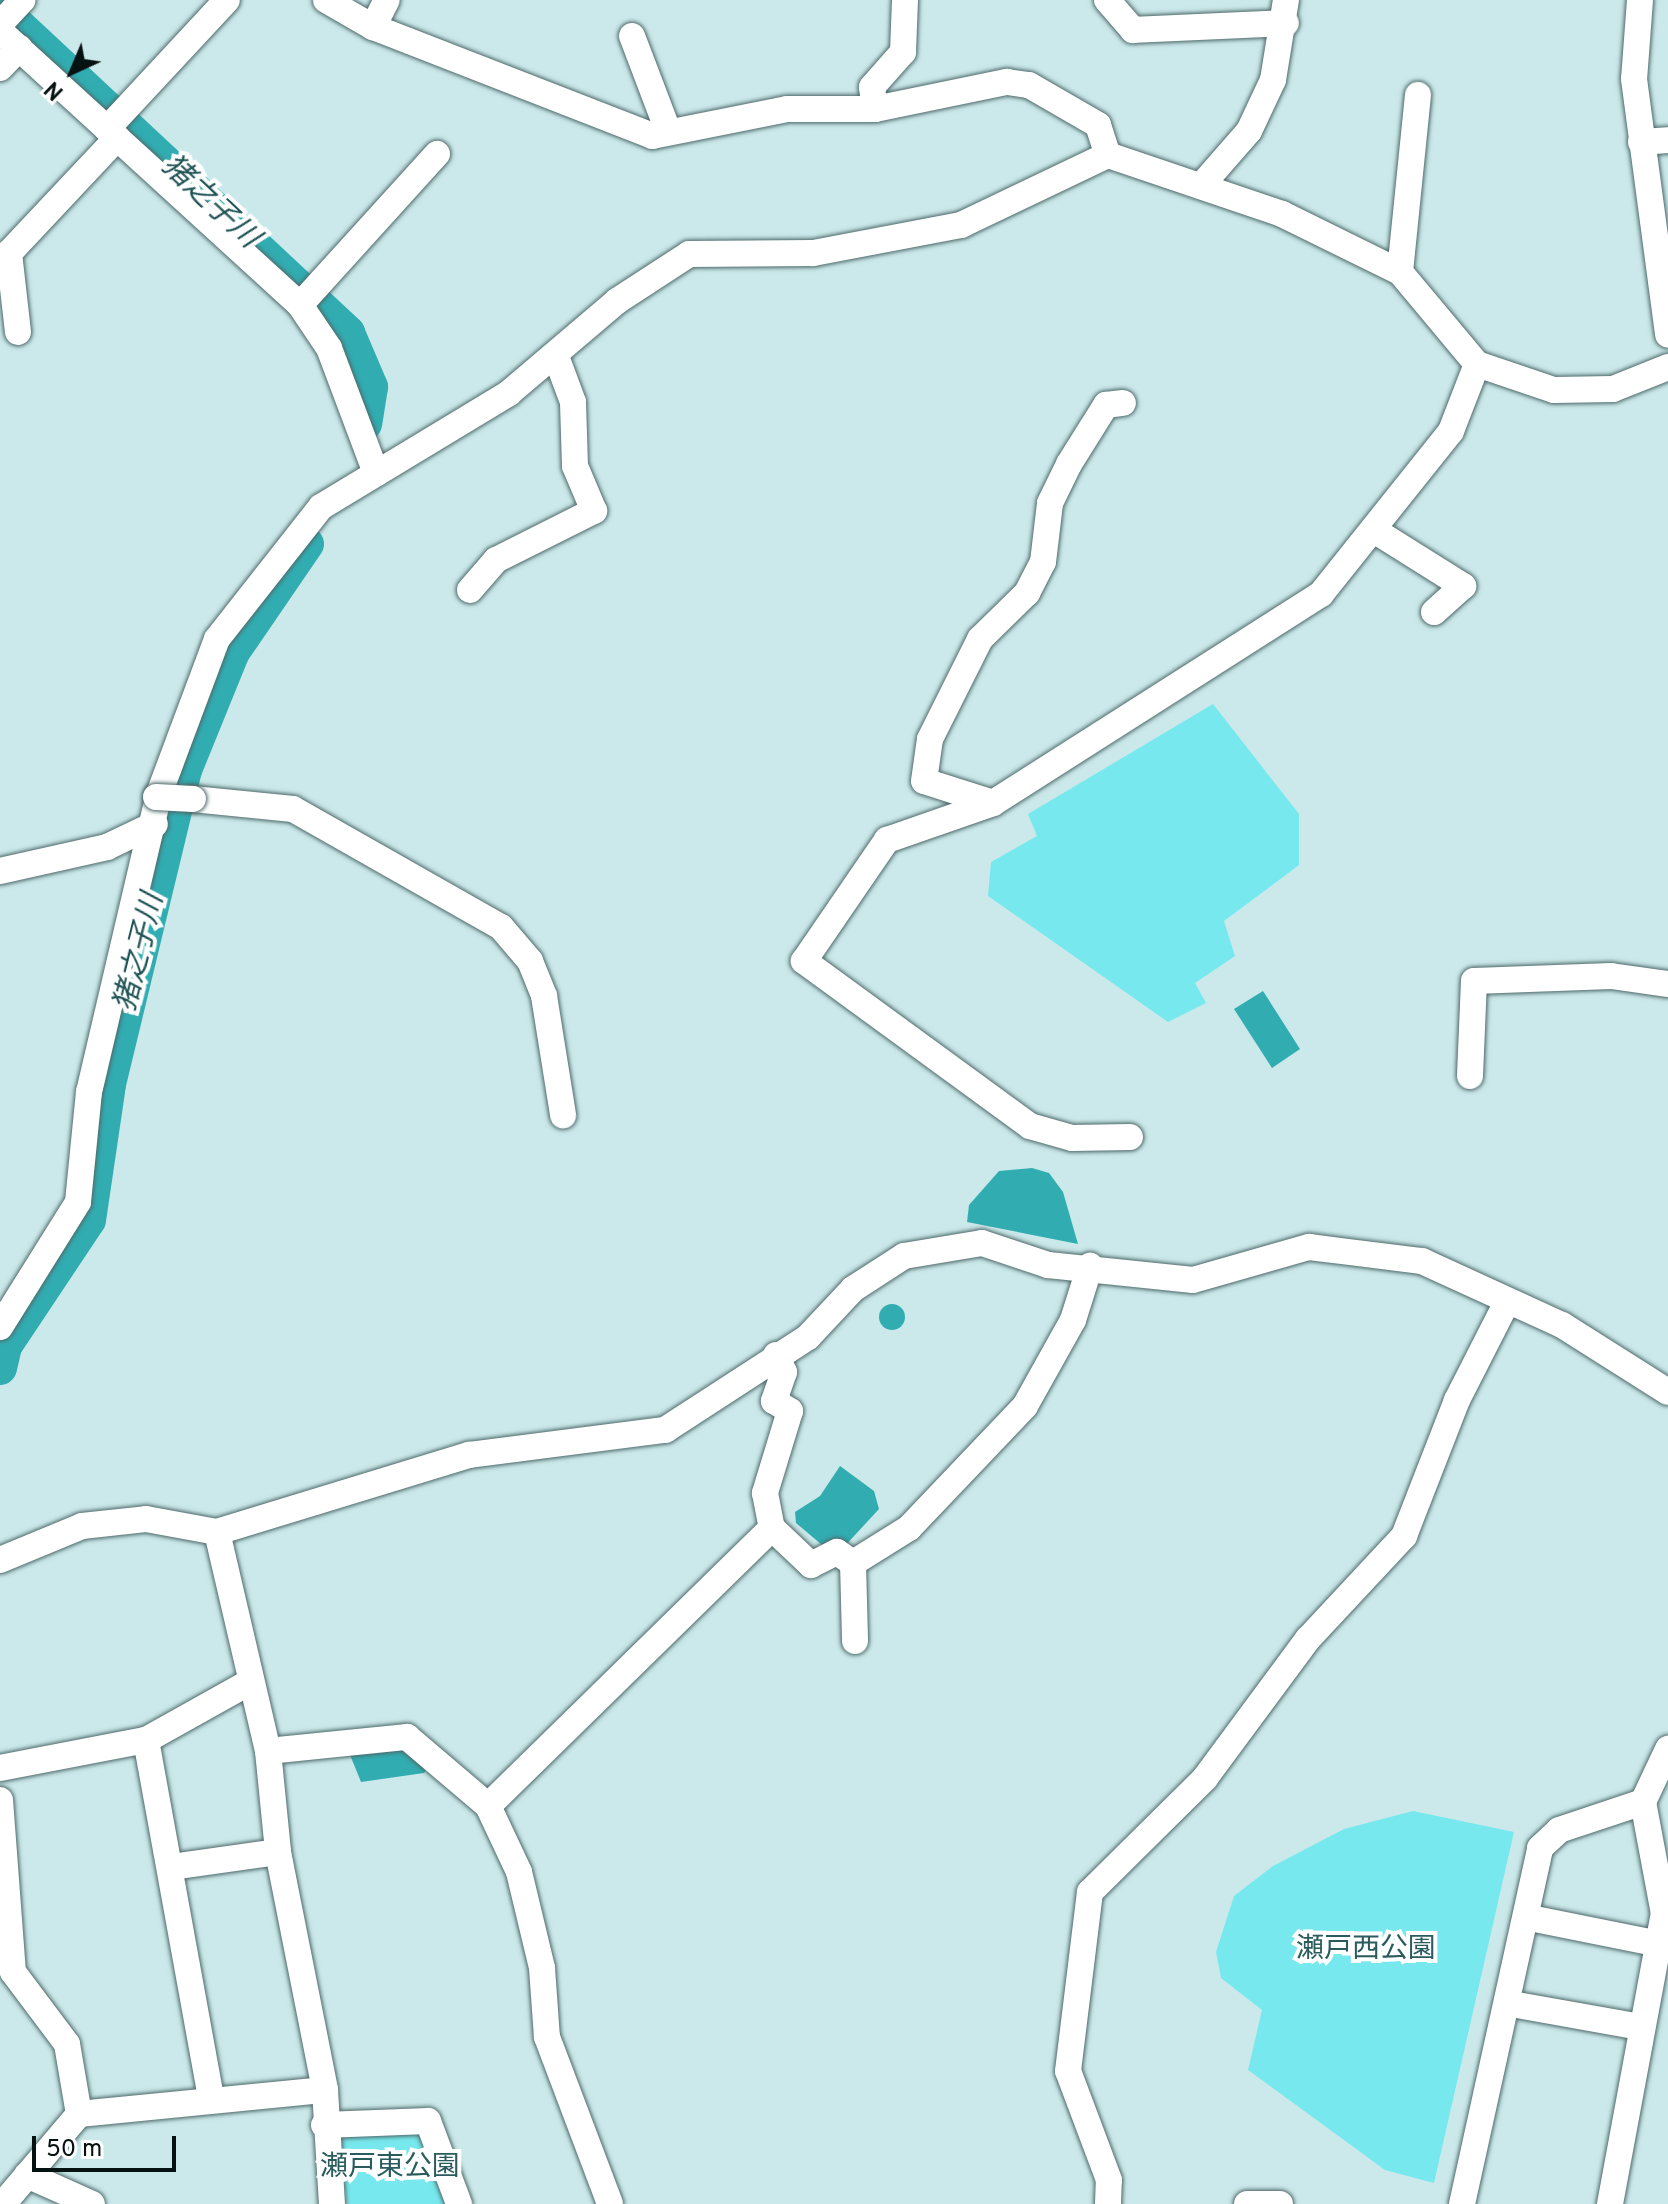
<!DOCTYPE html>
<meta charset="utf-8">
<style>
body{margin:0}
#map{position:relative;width:1668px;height:2204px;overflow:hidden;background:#cbe9ea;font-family:Overpass,"Noto Sans JP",sans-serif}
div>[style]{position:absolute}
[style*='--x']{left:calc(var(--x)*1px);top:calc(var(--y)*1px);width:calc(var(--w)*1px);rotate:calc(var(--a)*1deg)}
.green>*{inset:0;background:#77e9ee}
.water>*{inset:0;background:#31adb2}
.round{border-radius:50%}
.river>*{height:34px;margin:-17px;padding:0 17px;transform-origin:17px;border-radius:17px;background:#31adb2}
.roads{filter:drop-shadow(0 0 2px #4e696a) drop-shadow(0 0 2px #4e696a)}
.minor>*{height:26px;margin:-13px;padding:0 13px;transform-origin:13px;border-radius:13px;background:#fff}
.bridges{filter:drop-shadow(0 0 2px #4e696a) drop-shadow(0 0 2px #4e696a)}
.minor-bridge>*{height:26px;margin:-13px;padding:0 13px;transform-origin:13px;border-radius:13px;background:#fff}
span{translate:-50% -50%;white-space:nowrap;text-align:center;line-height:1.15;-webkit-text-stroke:8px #fff;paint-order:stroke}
.park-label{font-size:28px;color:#2a5c5e}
.water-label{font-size:30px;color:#205355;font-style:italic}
.north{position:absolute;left:32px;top:32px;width:80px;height:80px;-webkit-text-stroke:6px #fff;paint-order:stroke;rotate:224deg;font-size:22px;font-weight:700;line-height:32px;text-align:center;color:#061111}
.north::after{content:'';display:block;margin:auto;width:28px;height:36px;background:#061111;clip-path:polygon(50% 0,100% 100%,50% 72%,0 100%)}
.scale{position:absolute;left:32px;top:2136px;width:144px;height:36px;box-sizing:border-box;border:4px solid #061111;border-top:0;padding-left:10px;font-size:24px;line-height:28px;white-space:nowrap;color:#061111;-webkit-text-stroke:6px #fff;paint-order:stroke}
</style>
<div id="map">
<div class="green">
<div style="clip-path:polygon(1213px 704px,1299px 814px,1299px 865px,1224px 921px,1235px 956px,1195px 983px,1206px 1003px,1168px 1022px,988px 896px,991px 862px,1037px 836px,1028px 814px)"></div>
<div style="clip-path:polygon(1413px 1811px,1514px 1832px,1434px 2183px,1385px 2170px,1248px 2070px,1262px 2010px,1221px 1978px,1216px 1952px,1234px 1896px,1273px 1866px,1344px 1829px)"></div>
<div style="clip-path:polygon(338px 2130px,426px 2131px,451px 2204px,347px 2204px)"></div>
</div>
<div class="water">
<div style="clip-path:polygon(1263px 991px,1300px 1049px,1272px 1068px,1234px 1009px)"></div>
<div style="clip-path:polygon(1032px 1168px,1049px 1173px,1063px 1192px,1078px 1244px,967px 1222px,969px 1205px,999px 1171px)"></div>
<div class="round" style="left:879px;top:1304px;width:26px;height:26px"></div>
<div style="clip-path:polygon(840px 1466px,874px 1491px,879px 1509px,843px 1548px,828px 1550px,796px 1523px,795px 1512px,820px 1496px)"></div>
<div style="clip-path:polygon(380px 1740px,404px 1751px,427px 1768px,424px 1773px,361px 1782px,348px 1750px)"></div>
</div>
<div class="river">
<div style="--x:0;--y:8;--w:476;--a:43"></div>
<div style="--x:348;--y:333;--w:59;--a:66.9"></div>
<div style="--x:371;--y:387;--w:37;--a:99"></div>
<div style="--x:0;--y:1368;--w:23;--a:-77"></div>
<div style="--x:5;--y:1346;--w:151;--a:-56.3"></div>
<div style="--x:89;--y:1220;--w:137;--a:-81.6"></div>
<div style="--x:109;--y:1084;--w:323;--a:-76.4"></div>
<div style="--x:185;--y:770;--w:127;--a:-67.9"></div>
<div style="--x:233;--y:652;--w:131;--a:-55.6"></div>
</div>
<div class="roads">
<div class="minor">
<div style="--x:326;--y:0;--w:54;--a:29.9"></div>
<div style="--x:373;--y:27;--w:300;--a:21.3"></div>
<div style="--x:652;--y:136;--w:138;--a:-11.3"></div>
<div style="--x:787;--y:109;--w:88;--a:0"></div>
<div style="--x:875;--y:109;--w:135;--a:-11.6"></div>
<div style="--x:1007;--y:82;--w:22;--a:8"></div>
<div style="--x:1029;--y:85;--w:80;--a:30.1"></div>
<div style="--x:1098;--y:125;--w:32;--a:72"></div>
<div style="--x:1107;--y:0;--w:40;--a:49"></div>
<div style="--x:1133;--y:30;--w:153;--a:-2.6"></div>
<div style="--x:1640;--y:0;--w:79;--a:94.3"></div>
<div style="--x:1634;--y:79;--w:258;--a:82.4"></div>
<div style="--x:0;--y:24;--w:33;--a:-47"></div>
<div style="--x:373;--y:27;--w:30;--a:-63"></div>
<div style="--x:0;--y:31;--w:406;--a:42.4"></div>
<div style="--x:300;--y:305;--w:52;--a:56"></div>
<div style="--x:329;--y:348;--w:134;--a:69.4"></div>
<div style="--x:632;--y:36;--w:98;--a:69.2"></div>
<div style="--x:0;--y:68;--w:28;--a:-46"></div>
<div style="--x:875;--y:109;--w:22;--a:-98"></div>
<div style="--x:872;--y:87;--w:47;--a:-48.5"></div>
<div style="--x:903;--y:52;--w:52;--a:-87.8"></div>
<div style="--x:107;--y:129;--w:176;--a:-47.1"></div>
<div style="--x:1641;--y:142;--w:27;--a:-4"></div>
<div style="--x:1201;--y:186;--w:73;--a:-48.9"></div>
<div style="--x:1249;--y:131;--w:56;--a:-64.8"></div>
<div style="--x:1273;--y:80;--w:81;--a:-80.8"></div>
<div style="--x:1400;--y:272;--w:178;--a:-84.2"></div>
<div style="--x:300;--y:305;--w:204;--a:-47.8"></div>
<div style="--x:18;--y:332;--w:80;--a:-96.5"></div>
<div style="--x:9;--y:253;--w:158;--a:-46.8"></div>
<div style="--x:1377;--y:532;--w:102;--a:32.1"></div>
<div style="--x:1463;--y:586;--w:39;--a:138"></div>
<div style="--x:470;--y:590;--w:40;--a:-49"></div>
<div style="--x:496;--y:560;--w:110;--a:-26.6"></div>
<div style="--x:594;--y:511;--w:49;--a:-112.9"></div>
<div style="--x:575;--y:466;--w:64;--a:-91.8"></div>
<div style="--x:573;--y:402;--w:46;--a:-110.4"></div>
<div style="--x:193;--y:799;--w:100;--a:5.7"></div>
<div style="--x:293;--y:809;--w:239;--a:29.6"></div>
<div style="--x:501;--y:927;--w:45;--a:49.5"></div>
<div style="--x:530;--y:961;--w:38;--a:68"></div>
<div style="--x:544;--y:996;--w:121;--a:80.9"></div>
<div style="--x:993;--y:803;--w:72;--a:-162.3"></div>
<div style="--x:924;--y:781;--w:42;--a:-81.9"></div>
<div style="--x:930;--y:739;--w:112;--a:-63.4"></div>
<div style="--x:980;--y:639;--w:66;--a:-44.4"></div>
<div style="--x:1027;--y:593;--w:35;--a:-63"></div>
<div style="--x:1043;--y:562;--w:59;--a:-83.2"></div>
<div style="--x:1050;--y:503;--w:43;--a:-64"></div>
<div style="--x:1069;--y:464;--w:70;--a:-57.9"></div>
<div style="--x:1106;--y:405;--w:17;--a:-7"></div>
<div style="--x:0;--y:871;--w:110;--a:-12.6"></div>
<div style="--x:107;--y:847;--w:53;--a:-25.6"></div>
<div style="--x:1470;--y:1076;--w:95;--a:-87.6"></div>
<div style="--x:1474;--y:981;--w:137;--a:-2.1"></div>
<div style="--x:1611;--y:976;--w:58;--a:8"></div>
<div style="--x:1130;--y:1137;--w:58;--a:179"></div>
<div style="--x:1072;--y:1138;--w:44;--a:-164.1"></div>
<div style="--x:1030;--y:1126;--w:280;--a:-143.9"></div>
<div style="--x:804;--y:961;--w:147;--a:-55.6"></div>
<div style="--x:887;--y:840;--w:112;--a:-19.2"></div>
<div style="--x:993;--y:803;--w:389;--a:-32.5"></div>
<div style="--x:1321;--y:594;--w:208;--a:-51.4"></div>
<div style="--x:1451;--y:431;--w:72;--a:-68.8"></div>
<div style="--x:0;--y:1327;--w:147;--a:-58"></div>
<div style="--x:78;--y:1202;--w:111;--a:-84.3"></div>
<div style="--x:89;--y:1092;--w:306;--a:-76.8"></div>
<div style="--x:159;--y:794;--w:165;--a:-69.5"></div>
<div style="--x:217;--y:639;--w:168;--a:-51.8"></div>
<div style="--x:321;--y:507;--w:220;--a:-31.2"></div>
<div style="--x:509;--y:393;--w:142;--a:-40.4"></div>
<div style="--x:617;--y:301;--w:86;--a:-33.1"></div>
<div style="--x:689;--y:254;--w:124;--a:-0.5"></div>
<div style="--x:813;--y:253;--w:151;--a:-10.7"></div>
<div style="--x:961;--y:225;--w:163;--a:-25.5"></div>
<div style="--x:1108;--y:155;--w:184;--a:18.7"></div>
<div style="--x:1282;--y:214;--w:131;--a:26.2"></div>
<div style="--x:1400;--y:272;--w:120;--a:50.1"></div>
<div style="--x:1477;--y:364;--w:81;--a:18.7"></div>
<div style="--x:1554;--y:390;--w:59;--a:-1"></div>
<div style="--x:1613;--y:389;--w:59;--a:-21.8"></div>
<div style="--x:776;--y:1355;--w:19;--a:65"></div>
<div style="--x:784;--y:1372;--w:31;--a:109"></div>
<div style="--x:774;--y:1401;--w:19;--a:32"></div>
<div style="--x:790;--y:1411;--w:86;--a:107"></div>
<div style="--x:765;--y:1493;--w:36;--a:79"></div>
<div style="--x:772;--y:1528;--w:54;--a:43.5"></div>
<div style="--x:811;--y:1565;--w:29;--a:-27"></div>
<div style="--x:837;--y:1552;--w:19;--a:35"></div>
<div style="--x:853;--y:1563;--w:66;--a:-32"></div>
<div style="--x:909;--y:1528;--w:168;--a:-46.4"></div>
<div style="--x:1025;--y:1406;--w:98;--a:-60.8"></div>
<div style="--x:1073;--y:1320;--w:57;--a:-72.5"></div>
<div style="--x:217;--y:1532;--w:225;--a:76.9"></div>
<div style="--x:268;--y:1751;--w:101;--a:84.3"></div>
<div style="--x:278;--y:1852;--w:243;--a:78.8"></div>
<div style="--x:325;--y:2090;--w:114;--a:86.5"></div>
<div style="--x:0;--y:1560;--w:89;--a:-22.5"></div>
<div style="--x:82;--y:1526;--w:64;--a:-6.2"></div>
<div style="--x:146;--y:1519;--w:72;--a:10.4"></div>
<div style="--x:217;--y:1532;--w:264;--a:-17"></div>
<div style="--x:469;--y:1455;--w:198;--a:-7.3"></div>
<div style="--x:665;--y:1430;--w:171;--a:-33"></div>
<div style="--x:808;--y:1337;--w:66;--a:-46.8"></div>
<div style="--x:853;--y:1289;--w:61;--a:-32.9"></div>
<div style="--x:904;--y:1256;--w:79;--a:-9.5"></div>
<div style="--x:982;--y:1243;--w:70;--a:18.4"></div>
<div style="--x:1048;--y:1265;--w:146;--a:5.9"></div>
<div style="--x:1193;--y:1280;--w:121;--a:-15.9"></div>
<div style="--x:1309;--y:1247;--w:114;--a:7.1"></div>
<div style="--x:1422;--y:1261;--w:154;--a:24.6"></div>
<div style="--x:1562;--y:1325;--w:125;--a:32.3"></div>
<div style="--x:853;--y:1563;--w:78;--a:88.5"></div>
<div style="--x:146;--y:1740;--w:364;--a:79.7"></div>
<div style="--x:268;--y:1751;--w:140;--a:-5.8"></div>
<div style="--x:407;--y:1737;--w:106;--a:40.4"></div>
<div style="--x:488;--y:1806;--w:73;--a:64.8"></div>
<div style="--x:519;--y:1872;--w:99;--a:76.5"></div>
<div style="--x:542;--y:1968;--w:69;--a:85.9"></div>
<div style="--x:547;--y:2037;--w:178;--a:69.3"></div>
<div style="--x:0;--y:1768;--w:149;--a:-10.9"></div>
<div style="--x:146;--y:1740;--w:117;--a:-29.2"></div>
<div style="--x:0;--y:1800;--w:172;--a:85.7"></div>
<div style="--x:13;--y:1972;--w:90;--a:53.1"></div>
<div style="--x:67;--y:2044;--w:71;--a:80.3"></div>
<div style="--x:79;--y:2114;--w:247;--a:-5.6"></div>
<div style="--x:488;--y:1806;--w:397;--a:-44.4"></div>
<div style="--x:171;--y:1867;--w:108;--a:-8"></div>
<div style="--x:1535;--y:1919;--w:127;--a:11.3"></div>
<div style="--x:1517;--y:2005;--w:126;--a:10.1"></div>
<div style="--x:324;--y:2125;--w:104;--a:-2.2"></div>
<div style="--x:428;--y:2121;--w:89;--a:69.5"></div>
<div style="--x:27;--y:2175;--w:71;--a:24"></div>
<div style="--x:3;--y:2204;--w:118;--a:-49.8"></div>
<div style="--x:1108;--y:2204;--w:24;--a:-88"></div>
<div style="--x:1109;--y:2180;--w:116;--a:-110.6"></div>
<div style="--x:1068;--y:2071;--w:180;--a:-83"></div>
<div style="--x:1090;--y:1892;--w:162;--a:-44.7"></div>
<div style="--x:1205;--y:1778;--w:173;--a:-53.5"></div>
<div style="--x:1308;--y:1639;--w:141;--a:-47"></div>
<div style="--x:1404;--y:1536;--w:146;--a:-68.7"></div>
<div style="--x:1457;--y:1400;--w:110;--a:-63"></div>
<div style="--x:1247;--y:2204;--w:33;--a:0"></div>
<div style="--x:1462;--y:2204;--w:364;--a:-77.6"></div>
<div style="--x:1540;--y:1848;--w:26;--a:-43"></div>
<div style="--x:1559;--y:1830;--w:89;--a:-18.4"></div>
<div style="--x:1643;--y:1802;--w:59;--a:-64.7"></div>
<div style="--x:1610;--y:2204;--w:295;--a:-79.5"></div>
<div style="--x:1664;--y:1914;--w:114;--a:-100.6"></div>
</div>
</div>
<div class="bridges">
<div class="minor-bridge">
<div style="--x:156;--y:797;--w:37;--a:3"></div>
</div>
</div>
<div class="park-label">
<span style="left:1366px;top:1950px">瀬戸西公園</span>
<span style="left:390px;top:2168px">瀬戸東公園</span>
</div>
<div class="water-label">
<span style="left:209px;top:203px;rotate:43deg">猪之子川</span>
<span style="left:141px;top:953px;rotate:-76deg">猪之子川</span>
</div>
<div class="north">N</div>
<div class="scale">50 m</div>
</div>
